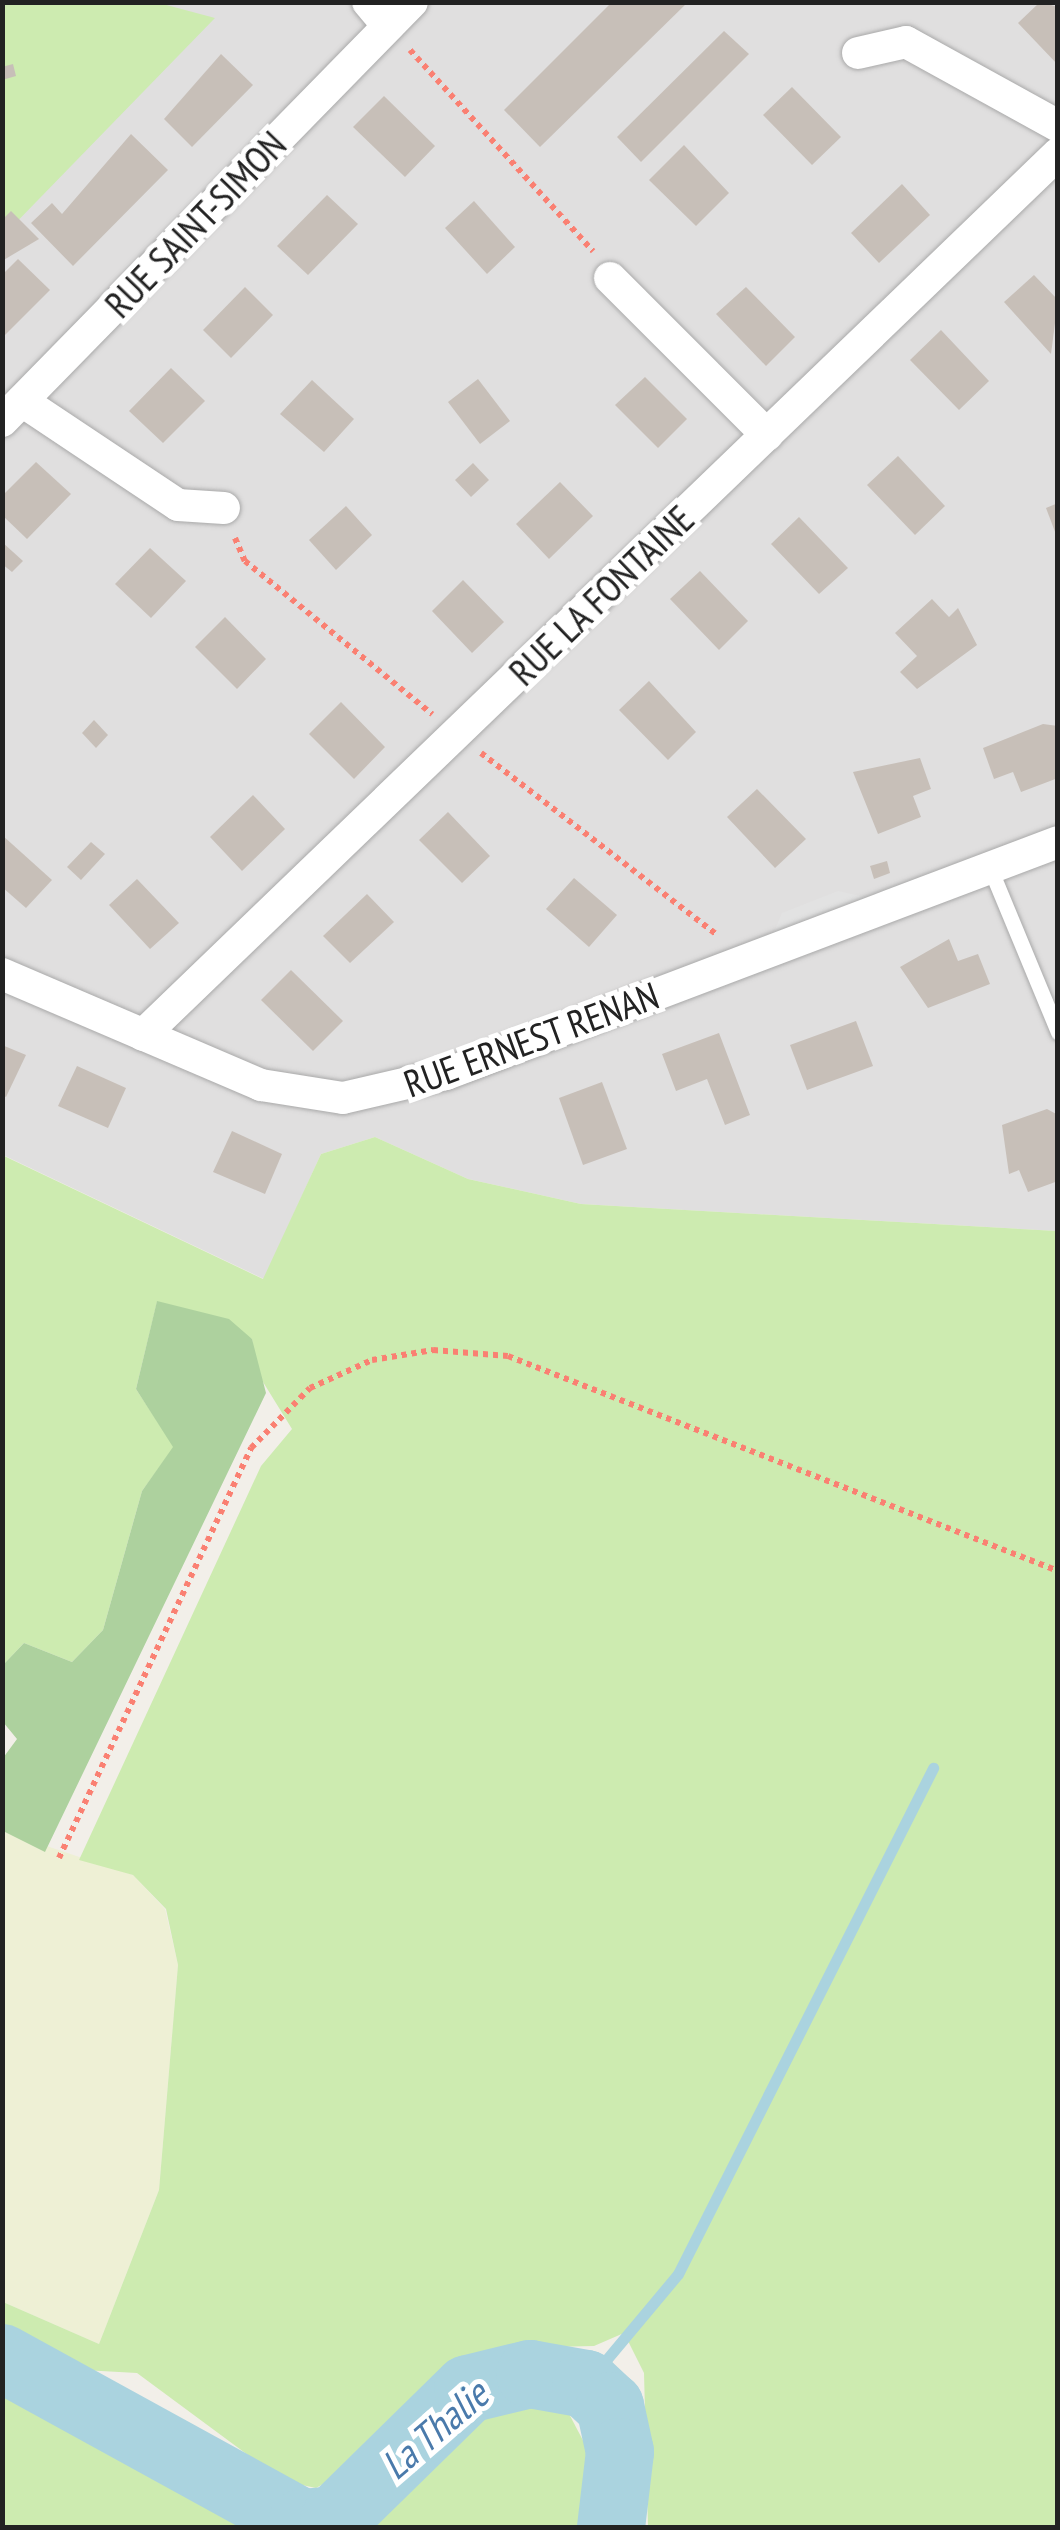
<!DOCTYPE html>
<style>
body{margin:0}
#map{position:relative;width:1060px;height:2530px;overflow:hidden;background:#f2efe9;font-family:"PT Sans Narrow",sans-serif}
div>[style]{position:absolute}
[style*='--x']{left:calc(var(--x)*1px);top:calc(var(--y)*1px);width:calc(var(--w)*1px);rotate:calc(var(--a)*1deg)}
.residential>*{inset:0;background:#e0dfdf}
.farmland>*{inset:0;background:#eef0d5}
.grass>*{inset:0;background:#cdebb0}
.forest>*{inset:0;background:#add19e}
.parking>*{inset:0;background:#e2e2e2}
.stream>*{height:11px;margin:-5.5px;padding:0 5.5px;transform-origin:5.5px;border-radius:5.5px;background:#aad3df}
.river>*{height:68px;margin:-34px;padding:0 34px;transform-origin:34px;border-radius:34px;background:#aad3df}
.building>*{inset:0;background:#c7bfb8}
.path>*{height:6px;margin-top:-3px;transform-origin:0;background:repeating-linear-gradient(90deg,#fa8072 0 5px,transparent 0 10px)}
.roads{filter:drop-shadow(0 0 2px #a9a9a9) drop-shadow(0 0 2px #a9a9a9)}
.service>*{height:15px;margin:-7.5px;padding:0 7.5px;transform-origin:7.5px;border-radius:7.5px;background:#fff}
.minor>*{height:32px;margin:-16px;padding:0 16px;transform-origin:16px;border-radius:16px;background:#fff}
span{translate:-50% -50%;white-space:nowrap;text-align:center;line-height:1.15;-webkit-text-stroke:10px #fff;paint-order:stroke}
.street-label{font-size:38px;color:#222}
.water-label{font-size:40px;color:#4a7aab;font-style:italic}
.frame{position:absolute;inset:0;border:5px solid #222;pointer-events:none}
</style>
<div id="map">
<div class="residential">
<div style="clip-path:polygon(2px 3px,1057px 3px,1057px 1231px,581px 1204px,468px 1179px,375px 1137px,321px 1154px,264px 1279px,3px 1155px)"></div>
</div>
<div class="farmland">
<div style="clip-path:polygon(2px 1831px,133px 1875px,165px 1909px,178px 1965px,159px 2190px,99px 2344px,3px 2302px)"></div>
</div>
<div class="grass">
<div style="clip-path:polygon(3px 3px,159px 3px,215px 18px,3px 236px)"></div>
<div style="clip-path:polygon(375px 1137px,468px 1179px,581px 1204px,1057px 1231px,1057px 2527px,648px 2527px,644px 2373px,624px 2333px,594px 2346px,507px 2348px,477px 2362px,390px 2447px,316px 2488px,283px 2481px,137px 2373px,83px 2370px,3px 2331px,3px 2302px,99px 2344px,159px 2190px,178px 1965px,166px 1909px,133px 1875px,79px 1860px,261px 1466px,292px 1429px,255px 1369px,252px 1339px,157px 1302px,136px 1389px,174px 1447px,142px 1491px,103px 1630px,72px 1662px,24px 1643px,3px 1665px,2px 1155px,263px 1279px,321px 1154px)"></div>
<div style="clip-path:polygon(3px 2382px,96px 2431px,271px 2527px,3px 2527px)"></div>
<div style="clip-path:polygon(533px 2395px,567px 2410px,588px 2450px,590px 2527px,356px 2527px,497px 2399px)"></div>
</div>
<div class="forest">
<div style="clip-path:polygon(157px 1301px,229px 1319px,252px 1339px,266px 1393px,45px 1852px,3px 1831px,3px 1758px,17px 1739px,3px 1722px,3px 1665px,24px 1643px,72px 1662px,103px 1630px,142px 1491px,173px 1447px,136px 1389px)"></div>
</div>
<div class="parking">
<div style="clip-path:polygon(838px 891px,864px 897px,774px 932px,782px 913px)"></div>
</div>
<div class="stream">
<div style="--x:586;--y:2384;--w:143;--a:-50.1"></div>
<div style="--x:678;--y:2274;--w:567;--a:-63.25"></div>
</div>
<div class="river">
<div style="--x:2;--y:2358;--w:342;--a:28.8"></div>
<div style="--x:302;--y:2523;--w:32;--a:-5"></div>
<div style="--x:334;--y:2520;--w:187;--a:-44.4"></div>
<div style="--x:468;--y:2389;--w:64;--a:-13.6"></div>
<div style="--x:530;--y:2374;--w:57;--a:10.1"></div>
<div style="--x:586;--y:2384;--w:33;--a:43"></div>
<div style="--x:610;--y:2406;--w:47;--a:77.7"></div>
<div style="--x:620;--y:2452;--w:77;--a:96.8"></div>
</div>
<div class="building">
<div style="clip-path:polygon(612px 2px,688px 2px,540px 147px,504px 110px)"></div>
<div style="clip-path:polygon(1040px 2px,1058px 7px,1058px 65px,1018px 23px)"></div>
<div style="clip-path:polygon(724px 31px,749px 54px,641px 162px,617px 137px)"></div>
<div style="clip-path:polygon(221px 54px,253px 85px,192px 147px,164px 119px)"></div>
<div style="clip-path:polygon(13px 64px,16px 76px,2px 80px,2px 67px)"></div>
<div style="clip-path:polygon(792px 87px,841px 137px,812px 165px,763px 115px)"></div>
<div style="clip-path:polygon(384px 96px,435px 146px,405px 177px,353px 127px)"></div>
<div style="clip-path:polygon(131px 134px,168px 170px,73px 266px,31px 223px,52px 203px,62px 214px)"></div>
<div style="clip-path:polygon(684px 145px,729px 193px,696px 226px,649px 180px)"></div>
<div style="clip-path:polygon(902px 184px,930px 215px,879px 263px,851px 233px)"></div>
<div style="clip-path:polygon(327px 195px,358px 224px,308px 275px,277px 246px)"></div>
<div style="clip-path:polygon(474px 201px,515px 247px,487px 274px,445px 228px)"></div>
<div style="clip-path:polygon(11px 211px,39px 239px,2px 261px,2px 220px)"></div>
<div style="clip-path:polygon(18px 259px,50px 290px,2px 338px,2px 275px)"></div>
<div style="clip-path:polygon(1034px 275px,1058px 300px,1051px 354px,1004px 302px)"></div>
<div style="clip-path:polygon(245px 287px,273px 315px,231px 358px,203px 330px)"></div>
<div style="clip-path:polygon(746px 287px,795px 337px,766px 366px,716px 314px)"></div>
<div style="clip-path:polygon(941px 330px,989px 381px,959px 410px,910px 360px)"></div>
<div style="clip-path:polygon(171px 368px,205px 401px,163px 443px,129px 411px)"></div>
<div style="clip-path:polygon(645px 377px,687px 419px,658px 448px,615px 405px)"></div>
<div style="clip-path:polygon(478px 379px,510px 421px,480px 444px,448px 402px)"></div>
<div style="clip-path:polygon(312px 380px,354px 419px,324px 452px,280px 414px)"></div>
<div style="clip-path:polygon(898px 456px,945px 506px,915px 535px,867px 485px)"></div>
<div style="clip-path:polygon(36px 462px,71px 494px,27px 539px,2px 515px,2px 496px)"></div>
<div style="clip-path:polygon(473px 463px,489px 480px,471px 497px,455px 480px)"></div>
<div style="clip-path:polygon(560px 482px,593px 516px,549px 559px,516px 524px)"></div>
<div style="clip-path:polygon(1058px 503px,1058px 537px,1057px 537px,1046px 508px)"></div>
<div style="clip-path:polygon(346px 506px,372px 535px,336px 570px,309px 540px)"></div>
<div style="clip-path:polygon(799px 517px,848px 568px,819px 594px,771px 544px)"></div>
<div style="clip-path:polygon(2px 542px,23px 561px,12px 572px,2px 564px)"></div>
<div style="clip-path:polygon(150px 548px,186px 581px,151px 618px,115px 584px)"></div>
<div style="clip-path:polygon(700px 571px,748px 621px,719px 650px,670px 599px)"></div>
<div style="clip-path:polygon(463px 580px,504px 622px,472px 653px,432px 611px)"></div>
<div style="clip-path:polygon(932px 599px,949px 617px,958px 608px,977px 645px,917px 689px,900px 672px,917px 656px,895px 633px)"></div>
<div style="clip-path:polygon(225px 617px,266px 659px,237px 689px,195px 647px)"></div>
<div style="clip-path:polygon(649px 681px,696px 732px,668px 760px,619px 710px)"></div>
<div style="clip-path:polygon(341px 702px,385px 747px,354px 779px,309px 734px)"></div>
<div style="clip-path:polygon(94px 720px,108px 735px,96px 748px,82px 733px)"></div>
<div style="clip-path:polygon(1043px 724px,1058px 726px,1058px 778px,1021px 792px,1013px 772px,994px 779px,983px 748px)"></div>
<div style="clip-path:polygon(920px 758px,931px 789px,913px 796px,921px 817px,878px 834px,853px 772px)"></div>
<div style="clip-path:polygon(757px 789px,806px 839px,775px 868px,727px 817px)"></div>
<div style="clip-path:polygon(253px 795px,285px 829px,242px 871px,210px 837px)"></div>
<div style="clip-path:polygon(448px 812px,490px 856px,462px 883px,419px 840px)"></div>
<div style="clip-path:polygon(2px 835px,52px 880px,26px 908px,2px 887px)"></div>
<div style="clip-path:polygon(91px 842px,105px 854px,81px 880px,67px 867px)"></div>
<div style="clip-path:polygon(887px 861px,890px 873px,874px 879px,870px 866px)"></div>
<div style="clip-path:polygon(574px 878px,617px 915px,589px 947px,546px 909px)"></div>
<div style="clip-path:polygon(137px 879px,179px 923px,150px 949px,109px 905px)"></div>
<div style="clip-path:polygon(367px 894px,394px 922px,350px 963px,323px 936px)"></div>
<div style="clip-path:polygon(949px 939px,958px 961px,978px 954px,990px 984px,928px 1008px,900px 967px)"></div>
<div style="clip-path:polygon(291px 970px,343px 1021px,313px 1051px,261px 1000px)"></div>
<div style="clip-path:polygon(856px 1021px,873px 1066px,807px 1090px,790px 1045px)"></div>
<div style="clip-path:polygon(719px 1033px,750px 1115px,725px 1125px,707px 1079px,676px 1091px,662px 1054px)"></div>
<div style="clip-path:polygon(2px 1045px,26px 1055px,6px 1097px,2px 1095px)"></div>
<div style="clip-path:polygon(77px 1066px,126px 1088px,108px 1128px,58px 1106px)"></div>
<div style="clip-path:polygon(602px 1082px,627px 1149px,583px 1165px,559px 1098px)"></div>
<div style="clip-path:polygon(1047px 1109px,1058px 1115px,1058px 1181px,1028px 1192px,1019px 1170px,1009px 1174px,1002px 1125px)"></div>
<div style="clip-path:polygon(232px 1131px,282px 1154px,265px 1194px,213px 1172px)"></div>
</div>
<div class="path">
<div style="--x:410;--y:50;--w:272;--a:47.7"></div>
<div style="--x:235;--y:538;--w:25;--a:67"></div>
<div style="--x:245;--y:561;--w:242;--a:39.3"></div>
<div style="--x:481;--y:753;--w:298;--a:37.6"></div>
<div style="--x:59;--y:1858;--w:453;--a:-64.9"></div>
<div style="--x:251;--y:1448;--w:84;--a:-45.5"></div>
<div style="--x:310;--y:1388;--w:68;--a:-24.3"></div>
<div style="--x:372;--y:1360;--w:62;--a:-9.3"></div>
<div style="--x:433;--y:1350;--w:75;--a:4.6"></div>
<div style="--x:508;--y:1356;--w:591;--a:21.35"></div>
</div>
<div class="roads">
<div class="service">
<div style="--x:990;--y:868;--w:178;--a:67.5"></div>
</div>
<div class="minor">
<div style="--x:368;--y:2;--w:31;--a:50"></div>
<div style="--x:858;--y:53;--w:49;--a:-12.9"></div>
<div style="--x:906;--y:42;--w:174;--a:28.9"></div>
<div style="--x:610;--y:278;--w:222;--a:45"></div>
<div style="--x:22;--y:401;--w:187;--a:33.7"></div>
<div style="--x:178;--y:505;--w:46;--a:3.7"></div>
<div style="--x:2;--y:421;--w:586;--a:-45.62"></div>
<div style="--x:2;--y:974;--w:282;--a:23.2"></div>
<div style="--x:261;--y:1085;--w:83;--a:9"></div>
<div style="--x:343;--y:1098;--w:106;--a:-13.1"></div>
<div style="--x:446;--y:1074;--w:654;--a:-20.76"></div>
<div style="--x:143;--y:1035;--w:1270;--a:-43.92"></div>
</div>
</div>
<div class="street-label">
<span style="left:195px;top:224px;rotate:-46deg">RUE SAINT-SIMON</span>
<span style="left:601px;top:595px;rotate:-44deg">RUE LA FONTAINE</span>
<span style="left:531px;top:1039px;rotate:-20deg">RUE ERNEST RENAN</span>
</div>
<div class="water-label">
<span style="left:434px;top:2429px;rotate:-41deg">La Thalie</span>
</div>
<div class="frame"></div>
</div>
